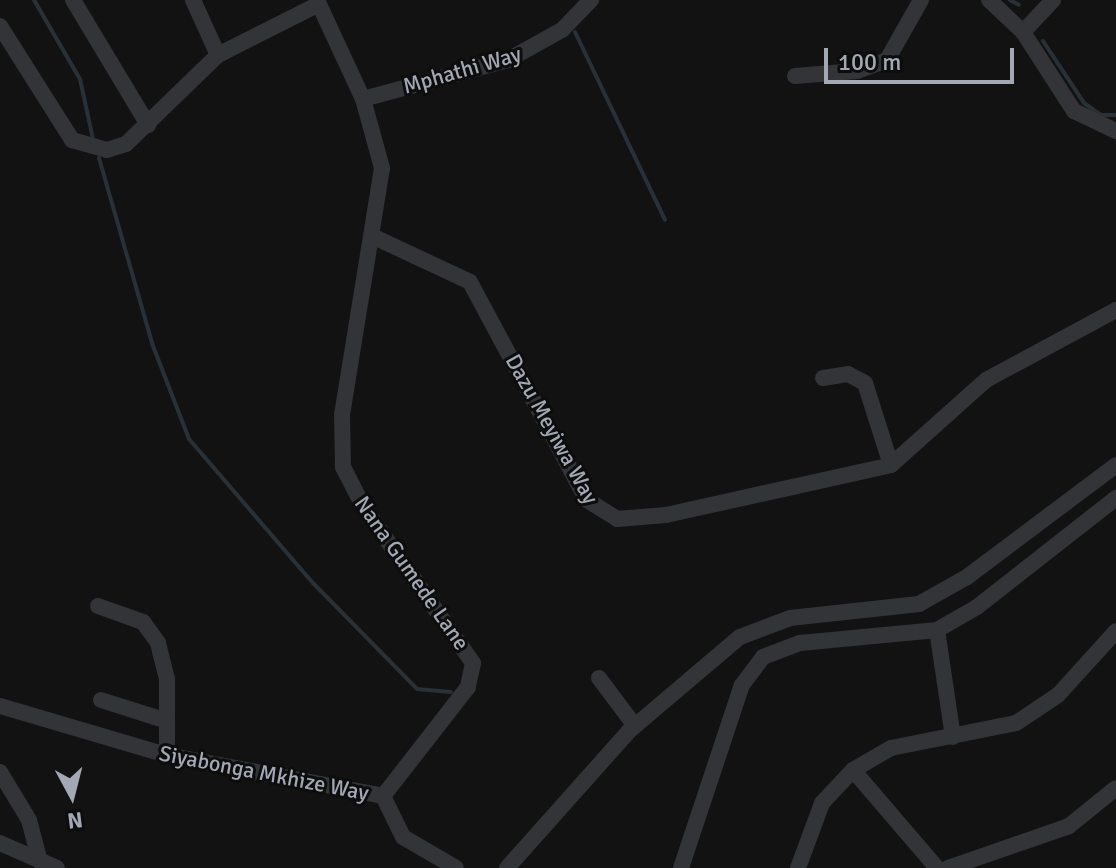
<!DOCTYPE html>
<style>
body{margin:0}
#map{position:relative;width:1116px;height:868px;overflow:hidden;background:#121213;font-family:Signika,sans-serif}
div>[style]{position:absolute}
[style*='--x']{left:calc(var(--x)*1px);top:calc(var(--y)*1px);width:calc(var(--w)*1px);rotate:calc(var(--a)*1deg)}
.stream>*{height:4px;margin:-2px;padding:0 2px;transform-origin:2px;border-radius:2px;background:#283137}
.minor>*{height:16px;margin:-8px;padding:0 8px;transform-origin:8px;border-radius:8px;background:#323438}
span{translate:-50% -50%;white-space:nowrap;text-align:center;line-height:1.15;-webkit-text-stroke:6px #0d0d0e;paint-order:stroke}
.street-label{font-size:22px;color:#a2a9b5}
.north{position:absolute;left:32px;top:756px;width:80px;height:80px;-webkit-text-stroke:6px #0d0d0e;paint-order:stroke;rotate:173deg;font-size:22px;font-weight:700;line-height:32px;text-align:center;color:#a2a9b5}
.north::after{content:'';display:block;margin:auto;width:28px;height:36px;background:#a2a9b5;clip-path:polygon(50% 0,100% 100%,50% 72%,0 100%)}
.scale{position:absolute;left:824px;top:48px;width:190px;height:36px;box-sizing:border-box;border:4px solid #a2a9b5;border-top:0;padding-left:10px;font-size:24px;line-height:28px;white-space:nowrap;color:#a2a9b5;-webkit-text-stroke:6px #0d0d0e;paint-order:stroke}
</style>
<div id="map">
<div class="stream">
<div style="--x:34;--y:0;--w:91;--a:59.8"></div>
<div style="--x:80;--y:79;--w:61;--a:77.8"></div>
<div style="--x:1010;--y:0;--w:10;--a:29"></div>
<div style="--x:575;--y:32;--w:208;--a:64.4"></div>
<div style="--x:1043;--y:41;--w:74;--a:56.5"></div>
<div style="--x:1084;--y:103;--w:21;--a:35"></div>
<div style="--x:1101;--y:115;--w:15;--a:0"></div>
<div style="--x:99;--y:158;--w:196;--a:74"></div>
<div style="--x:153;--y:346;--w:100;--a:68.8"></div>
<div style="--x:189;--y:439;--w:190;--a:49.3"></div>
<div style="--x:313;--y:583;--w:148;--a:45.5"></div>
<div style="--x:417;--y:689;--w:34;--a:5"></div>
</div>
<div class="minor">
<div style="--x:73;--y:0;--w:146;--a:59"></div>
<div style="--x:193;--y:0;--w:60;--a:65.6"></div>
<div style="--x:317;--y:0;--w:109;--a:65.1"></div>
<div style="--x:363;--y:99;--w:72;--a:74.6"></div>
<div style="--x:382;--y:168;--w:249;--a:99.2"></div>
<div style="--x:342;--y:414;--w:53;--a:88.9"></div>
<div style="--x:343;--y:467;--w:44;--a:62.9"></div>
<div style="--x:363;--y:506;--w:192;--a:55"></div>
<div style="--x:473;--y:663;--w:25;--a:102"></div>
<div style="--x:468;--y:687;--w:138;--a:127.9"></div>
<div style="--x:989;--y:0;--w:47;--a:43.3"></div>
<div style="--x:1023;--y:32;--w:94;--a:57.2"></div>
<div style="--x:1074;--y:111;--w:47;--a:25.5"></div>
<div style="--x:0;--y:26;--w:135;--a:57.7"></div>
<div style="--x:72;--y:140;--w:36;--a:16"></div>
<div style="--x:107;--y:150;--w:20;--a:-18"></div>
<div style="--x:126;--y:144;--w:128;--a:-44.1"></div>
<div style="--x:218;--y:55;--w:113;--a:-26.8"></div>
<div style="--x:1023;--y:32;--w:44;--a:-46.8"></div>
<div style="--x:795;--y:76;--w:62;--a:-4.6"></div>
<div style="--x:857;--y:71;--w:32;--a:-20"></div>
<div style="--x:887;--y:60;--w:69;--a:-60.5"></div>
<div style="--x:363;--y:99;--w:150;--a:-15.1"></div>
<div style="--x:508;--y:60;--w:62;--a:-29.1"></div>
<div style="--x:562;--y:30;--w:42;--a:-46"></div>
<div style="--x:372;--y:236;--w:108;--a:25.1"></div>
<div style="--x:470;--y:282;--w:247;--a:61.8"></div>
<div style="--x:587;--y:500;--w:36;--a:32"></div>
<div style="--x:617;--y:519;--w:49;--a:-4.7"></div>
<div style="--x:666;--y:515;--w:230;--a:-12.5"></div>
<div style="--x:891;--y:465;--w:127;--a:-41.8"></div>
<div style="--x:986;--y:380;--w:148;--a:-28.3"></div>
<div style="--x:823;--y:378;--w:25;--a:-9"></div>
<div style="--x:848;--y:374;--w:19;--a:28"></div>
<div style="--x:865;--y:383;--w:86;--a:72.4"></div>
<div style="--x:98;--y:606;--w:48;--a:19.6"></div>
<div style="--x:143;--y:622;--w:26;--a:54"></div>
<div style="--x:158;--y:643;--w:37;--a:76"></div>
<div style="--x:167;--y:679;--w:76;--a:90"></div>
<div style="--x:937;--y:630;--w:108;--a:81.5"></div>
<div style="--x:599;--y:678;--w:60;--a:53.1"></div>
<div style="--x:101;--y:700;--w:69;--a:17.7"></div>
<div style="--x:0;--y:706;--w:174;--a:16.4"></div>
<div style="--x:167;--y:755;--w:220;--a:10.7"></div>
<div style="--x:853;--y:770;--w:129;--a:49.4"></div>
<div style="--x:0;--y:772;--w:56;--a:58.9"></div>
<div style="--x:29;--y:820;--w:43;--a:75.3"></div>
<div style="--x:383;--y:796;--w:46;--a:64"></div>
<div style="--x:403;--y:837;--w:61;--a:30.3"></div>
<div style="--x:0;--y:843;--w:62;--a:23.7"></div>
<div style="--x:507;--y:868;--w:183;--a:-48.3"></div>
<div style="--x:629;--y:731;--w:145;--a:-40.3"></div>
<div style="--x:740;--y:637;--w:53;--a:-20.8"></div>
<div style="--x:790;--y:618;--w:130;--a:-6.2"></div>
<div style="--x:919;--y:604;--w:55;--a:-29.4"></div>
<div style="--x:967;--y:577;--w:186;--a:-36.9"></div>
<div style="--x:681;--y:868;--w:193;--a:-71.6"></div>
<div style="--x:742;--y:685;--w:35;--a:-53"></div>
<div style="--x:763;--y:657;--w:40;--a:-21"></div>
<div style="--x:800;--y:643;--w:138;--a:-5.4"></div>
<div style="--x:937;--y:630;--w:46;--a:-29.9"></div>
<div style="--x:977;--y:607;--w:177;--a:-38.1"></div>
<div style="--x:798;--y:868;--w:69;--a:-69.7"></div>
<div style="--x:822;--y:803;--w:45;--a:-46.8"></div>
<div style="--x:853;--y:770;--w:44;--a:-30.1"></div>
<div style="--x:891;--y:748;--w:127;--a:-11.3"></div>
<div style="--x:1016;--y:723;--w:50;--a:-33.7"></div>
<div style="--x:1058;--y:695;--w:86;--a:-47.8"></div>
<div style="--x:948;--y:868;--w:128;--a:-19.1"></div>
<div style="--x:1069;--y:826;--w:60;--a:-39"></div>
</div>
<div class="street-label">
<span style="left:462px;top:70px;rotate:-16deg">Mphathi Way</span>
<span style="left:552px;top:429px;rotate:61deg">Dazu Meyiwa Way</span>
<span style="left:412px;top:573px;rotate:55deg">Nana Gumede Lane</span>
<span style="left:264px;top:773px;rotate:11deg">Siyabonga Mkhize Way</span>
</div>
<div class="north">N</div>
<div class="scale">100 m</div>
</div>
